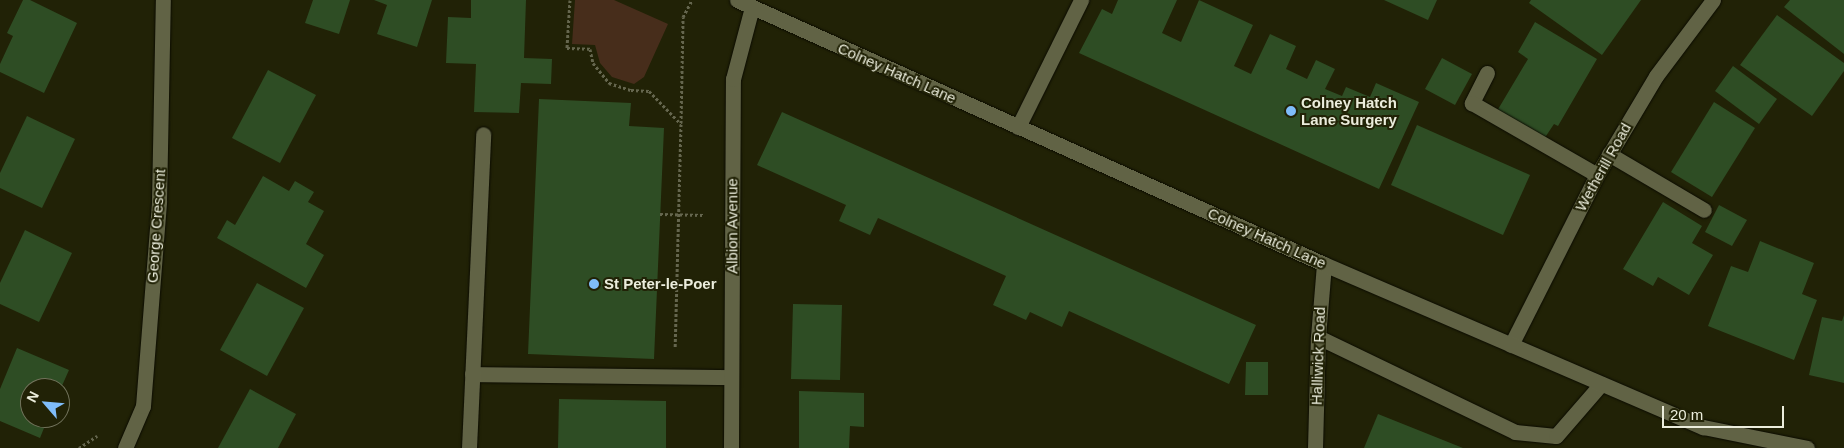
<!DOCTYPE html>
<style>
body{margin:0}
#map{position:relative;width:1844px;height:448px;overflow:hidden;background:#212206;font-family:Arial,sans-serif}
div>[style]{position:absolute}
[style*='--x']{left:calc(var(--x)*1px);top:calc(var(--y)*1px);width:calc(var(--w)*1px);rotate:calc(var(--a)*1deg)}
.green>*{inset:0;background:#472d1b}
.building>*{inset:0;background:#2e4d24}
.path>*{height:3px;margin-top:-1.5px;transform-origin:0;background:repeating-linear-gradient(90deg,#65664e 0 2.5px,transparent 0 5px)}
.roads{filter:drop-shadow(0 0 1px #0b0b00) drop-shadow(0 0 1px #0b0b00)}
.lane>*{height:15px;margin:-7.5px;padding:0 7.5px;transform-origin:7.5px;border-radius:7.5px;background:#616345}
.street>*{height:15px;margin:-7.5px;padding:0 7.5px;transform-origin:7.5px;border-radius:7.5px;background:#616345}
.secondary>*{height:15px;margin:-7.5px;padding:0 7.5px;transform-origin:7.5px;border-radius:7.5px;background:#616345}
.dots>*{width:14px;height:14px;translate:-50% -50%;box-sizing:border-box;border:2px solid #212206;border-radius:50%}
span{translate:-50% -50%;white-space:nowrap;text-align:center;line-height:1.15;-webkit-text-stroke:4px #212206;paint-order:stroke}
.street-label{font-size:15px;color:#ebeddc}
.poi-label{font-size:15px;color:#ebeddc;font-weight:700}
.left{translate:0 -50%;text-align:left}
.north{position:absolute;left:20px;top:378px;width:50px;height:50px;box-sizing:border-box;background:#212206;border:1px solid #72735c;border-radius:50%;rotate:297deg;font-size:14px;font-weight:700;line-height:20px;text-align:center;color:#ebeddc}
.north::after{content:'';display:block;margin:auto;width:18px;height:22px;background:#7fbdfa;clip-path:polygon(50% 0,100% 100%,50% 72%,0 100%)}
.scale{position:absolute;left:1662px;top:406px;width:122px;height:22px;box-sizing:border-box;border:2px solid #ebeddc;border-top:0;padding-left:6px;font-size:15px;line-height:18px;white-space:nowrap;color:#ebeddc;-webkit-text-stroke:4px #212206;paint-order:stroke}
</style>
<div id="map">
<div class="green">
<div style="clip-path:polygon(575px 0,614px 0,668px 24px,644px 77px,634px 84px,612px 77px,600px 63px,595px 45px,572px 44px)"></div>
</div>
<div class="building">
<div style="clip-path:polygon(23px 0,30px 0,77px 23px,44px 93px,0 72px,0 64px,13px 36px,7px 33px)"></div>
<div style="clip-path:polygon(313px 0,350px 0,339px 34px,305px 23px)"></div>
<div style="clip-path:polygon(374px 0,432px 0,417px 47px,377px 34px,387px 5px)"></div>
<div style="clip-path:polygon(471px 0,526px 0,524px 58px,552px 59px,551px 84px,521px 83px,519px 113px,474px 112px,476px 64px,446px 63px,448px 17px,471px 18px)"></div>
<div style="clip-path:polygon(1118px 0,1177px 0,1162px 33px,1181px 42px,1199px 0,1253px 25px,1234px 66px,1251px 74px,1270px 34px,1296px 46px,1286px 69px,1307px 79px,1316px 60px,1335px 69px,1325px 89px,1342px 96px,1346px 87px,1370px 97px,1376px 83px,1419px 102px,1379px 189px,1079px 53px,1102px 9px,1112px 14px)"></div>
<div style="clip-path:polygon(1384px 0,1437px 0,1428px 20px)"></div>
<div style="clip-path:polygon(1531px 0,1641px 0,1602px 55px,1529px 3px)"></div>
<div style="clip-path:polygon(1790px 0,1844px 0,1844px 54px,1784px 7px)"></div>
<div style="clip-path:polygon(1777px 15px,1844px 63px,1844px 71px,1812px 116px,1740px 65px)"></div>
<div style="clip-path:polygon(1535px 22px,1597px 59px,1558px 126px,1554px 124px,1544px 139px,1497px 111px,1528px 59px,1518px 52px)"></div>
<div style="clip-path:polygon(1442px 58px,1472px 74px,1455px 105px,1425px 89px)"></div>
<div style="clip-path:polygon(1733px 66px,1777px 99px,1759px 124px,1715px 91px)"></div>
<div style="clip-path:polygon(268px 70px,316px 95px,280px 163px,232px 138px)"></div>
<div style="clip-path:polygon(539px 99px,631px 103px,629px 126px,664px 128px,654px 359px,528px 354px)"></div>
<div style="clip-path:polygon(1714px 102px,1755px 128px,1712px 197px,1671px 172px)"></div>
<div style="clip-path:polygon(782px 112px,1256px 325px,1229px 384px,1069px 311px,1062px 327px,1030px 312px,1026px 320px,993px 305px,1006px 276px,878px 218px,870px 235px,839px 221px,846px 205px,757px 165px)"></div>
<div style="clip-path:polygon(27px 116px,75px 139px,42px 208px,0 188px,0 173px)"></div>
<div style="clip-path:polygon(1417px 125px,1530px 175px,1503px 235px,1391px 185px)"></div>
<div style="clip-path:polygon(263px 176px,289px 191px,295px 181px,314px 192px,308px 202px,324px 211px,306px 244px,324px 255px,306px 288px,217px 238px,227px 220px,235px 225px)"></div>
<div style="clip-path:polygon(1663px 202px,1702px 226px,1692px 243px,1713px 255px,1689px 295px,1658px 277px,1653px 286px,1623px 269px)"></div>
<div style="clip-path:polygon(1719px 205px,1747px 220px,1732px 246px,1705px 232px)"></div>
<div style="clip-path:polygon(25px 230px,72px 253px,39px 322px,0 304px,0 283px)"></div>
<div style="clip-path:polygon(1760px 241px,1814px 263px,1802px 294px,1817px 300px,1794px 360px,1708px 326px,1731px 266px,1748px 272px)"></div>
<div style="clip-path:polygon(257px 283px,304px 308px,267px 376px,220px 350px)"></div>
<div style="clip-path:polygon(793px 304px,842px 305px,840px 380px,791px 379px)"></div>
<div style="clip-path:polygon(1844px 315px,1844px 383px,1809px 375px,1822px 317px,1842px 321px)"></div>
<div style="clip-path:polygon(17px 348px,69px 370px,61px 388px,30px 388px,30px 418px,48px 418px,40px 438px,0 421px,0 389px)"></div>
<div style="clip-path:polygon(1246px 362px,1268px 362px,1268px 395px,1245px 395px)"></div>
<div style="clip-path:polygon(250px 389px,296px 414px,278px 448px,218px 448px)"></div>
<div style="clip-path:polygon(799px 391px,864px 393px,864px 427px,850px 426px,849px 448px,799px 448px)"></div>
<div style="clip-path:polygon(559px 399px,666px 401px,666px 448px,558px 448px)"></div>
<div style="clip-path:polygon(1378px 414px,1463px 448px,1364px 448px)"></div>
</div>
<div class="path">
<div style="--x:570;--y:0;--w:48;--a:93.6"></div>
<div style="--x:567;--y:48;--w:23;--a:2"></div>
<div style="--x:590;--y:49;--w:14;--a:78"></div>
<div style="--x:593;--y:63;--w:26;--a:51"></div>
<div style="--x:609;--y:83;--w:23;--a:18"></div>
<div style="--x:631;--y:90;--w:18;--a:3"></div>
<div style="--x:649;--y:91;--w:46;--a:45.9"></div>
<div style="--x:681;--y:124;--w:224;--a:91.5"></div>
<div style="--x:681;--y:123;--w:106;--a:-88.9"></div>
<div style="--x:683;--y:17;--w:19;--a:-62"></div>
<div style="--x:660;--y:214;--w:44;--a:1.3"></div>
<div style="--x:79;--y:448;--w:22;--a:-34"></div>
</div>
<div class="roads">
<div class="lane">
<div style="--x:1487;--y:73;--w:34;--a:117"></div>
<div style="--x:1472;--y:103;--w:144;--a:29.9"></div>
<div style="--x:1018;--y:127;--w:142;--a:-63.6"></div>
<div style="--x:1609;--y:154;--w:110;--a:30.5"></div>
<div style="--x:1318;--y:337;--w:219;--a:25.7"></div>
<div style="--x:1515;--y:432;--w:41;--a:5.6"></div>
<div style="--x:1556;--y:436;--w:69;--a:-49.1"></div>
<div style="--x:472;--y:374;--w:259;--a:0.7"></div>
<div style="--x:469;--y:448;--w:314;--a:-87.4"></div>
</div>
<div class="street">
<div style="--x:1511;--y:345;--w:191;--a:-63.2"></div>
<div style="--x:1597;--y:175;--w:115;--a:-59.2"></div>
<div style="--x:1656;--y:76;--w:95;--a:-53.1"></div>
<div style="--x:125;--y:448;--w:46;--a:-66.8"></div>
<div style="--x:143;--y:406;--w:206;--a:-85.5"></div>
<div style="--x:159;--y:201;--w:201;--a:-88.9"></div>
<div style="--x:731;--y:448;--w:369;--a:-89.7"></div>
<div style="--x:733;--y:79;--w:74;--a:-75.2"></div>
<div style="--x:1315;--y:448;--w:111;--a:-88.5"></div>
<div style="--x:1318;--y:337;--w:73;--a:-85.3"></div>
</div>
<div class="secondary">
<div style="--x:737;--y:0;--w:644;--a:24.22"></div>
<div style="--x:1324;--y:264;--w:413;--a:23.3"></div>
<div style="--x:1703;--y:427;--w:106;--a:11.4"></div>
</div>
</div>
<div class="dots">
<div style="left:1291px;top:111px;background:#7fbdfa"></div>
<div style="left:594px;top:284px;background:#7fbdfa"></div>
</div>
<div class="street-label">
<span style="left:897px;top:73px;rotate:24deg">Colney Hatch Lane</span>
<span style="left:1603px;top:167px;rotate:-61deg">Wetherill Road</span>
<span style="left:156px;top:226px;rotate:-86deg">George Crescent</span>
<span style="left:732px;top:226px;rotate:-90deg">Albion Avenue</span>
<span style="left:1267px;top:238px;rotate:24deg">Colney Hatch Lane</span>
<span style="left:1318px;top:356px;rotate:-88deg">Halliwick Road</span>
</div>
<div class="poi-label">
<span class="left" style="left:1301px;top:111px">Colney Hatch<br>Lane Surgery</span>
<span class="left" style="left:604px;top:284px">St Peter-le-Poer</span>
</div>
<div class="north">N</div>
<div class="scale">20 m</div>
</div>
